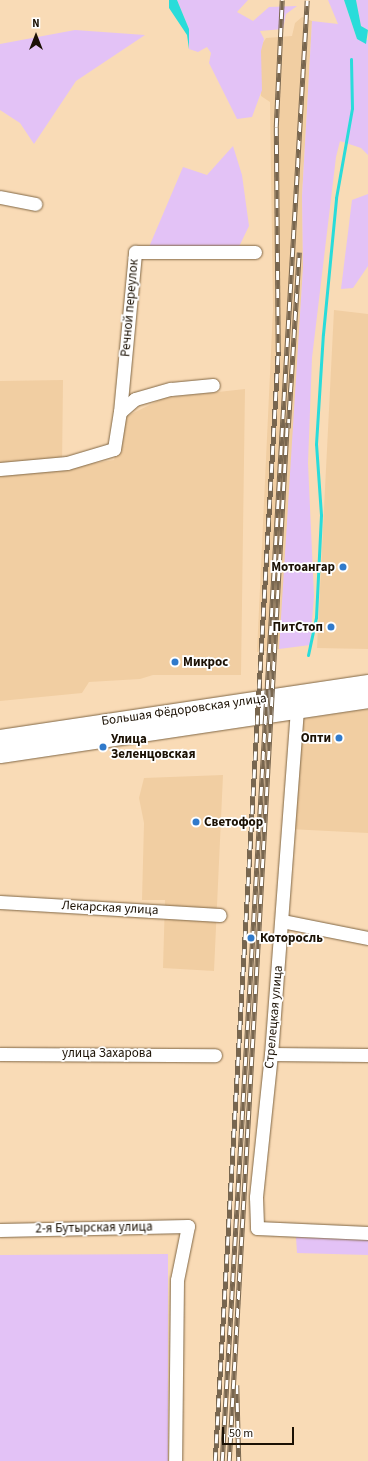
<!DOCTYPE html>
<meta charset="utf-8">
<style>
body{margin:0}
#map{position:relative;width:368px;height:1461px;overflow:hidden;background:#f9dbb6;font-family:"Source Sans 3",sans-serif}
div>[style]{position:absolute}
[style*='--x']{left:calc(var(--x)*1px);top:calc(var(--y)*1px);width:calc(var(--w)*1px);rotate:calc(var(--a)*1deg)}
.built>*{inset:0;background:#f1cea2}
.green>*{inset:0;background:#e3c2f6}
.water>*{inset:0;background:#29dcda}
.stream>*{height:3px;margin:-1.5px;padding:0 1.5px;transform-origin:1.5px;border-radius:1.5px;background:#29dcda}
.roads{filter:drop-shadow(0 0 1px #816745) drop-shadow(0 0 1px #816745)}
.minor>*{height:13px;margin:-6.5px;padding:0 6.5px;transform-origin:6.5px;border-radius:6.5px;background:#fff}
.major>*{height:17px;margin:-8.5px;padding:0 8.5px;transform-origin:8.5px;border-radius:8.5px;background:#fff}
.rail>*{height:4.5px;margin-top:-2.25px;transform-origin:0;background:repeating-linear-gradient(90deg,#fff 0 9px,#78664f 0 18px);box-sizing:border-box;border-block:1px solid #78664f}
.dots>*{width:11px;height:11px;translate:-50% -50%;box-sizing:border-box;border:2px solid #fff;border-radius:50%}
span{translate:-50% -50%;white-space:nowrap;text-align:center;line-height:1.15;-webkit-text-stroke:3.5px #fff;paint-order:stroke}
.street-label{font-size:13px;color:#1b1104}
.poi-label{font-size:13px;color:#1b1104;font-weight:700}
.right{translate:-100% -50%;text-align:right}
.left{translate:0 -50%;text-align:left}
.north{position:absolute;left:16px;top:16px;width:40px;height:40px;-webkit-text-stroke:3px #fff;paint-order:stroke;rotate:0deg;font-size:11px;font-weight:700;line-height:16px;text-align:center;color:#1b1104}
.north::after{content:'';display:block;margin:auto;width:14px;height:18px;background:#1b1104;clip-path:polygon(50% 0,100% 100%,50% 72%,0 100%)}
.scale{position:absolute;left:222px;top:1427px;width:72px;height:18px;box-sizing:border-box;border:2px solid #1b1104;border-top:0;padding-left:5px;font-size:12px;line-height:14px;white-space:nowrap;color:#1b1104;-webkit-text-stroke:3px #fff;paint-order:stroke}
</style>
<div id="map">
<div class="built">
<div style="clip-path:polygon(302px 17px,312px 21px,302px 196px,303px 267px,281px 643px,279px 649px,257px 652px,273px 309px,270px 102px,261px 96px,261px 46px,266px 38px,292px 36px,295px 23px)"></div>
<div style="clip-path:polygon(334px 310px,368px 314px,368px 649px,317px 648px)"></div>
<div style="clip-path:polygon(63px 380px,62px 468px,114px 460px,125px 417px,164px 398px,245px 389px,241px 675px,153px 675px,140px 679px,89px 682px,82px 693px,0 701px,0 381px)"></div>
<div style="clip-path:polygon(368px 709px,368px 833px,289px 829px,296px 720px)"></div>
<div style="clip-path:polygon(223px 775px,214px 971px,163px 968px,165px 900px,142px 900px,144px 823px,139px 798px,144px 778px)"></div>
</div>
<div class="green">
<div style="clip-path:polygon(177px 0,248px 0,237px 12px,253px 21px,269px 7px,297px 6px,286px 14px,283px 29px,260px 31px,264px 39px,261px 51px,262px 90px,252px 117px,237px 119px,209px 63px,211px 53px,207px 47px,198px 52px,189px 49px,189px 29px)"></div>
<div style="clip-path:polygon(328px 0,344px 0,357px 39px,368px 40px,368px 155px,361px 148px,340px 141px,336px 157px,312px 358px,308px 463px,314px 596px,310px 645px,279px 649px,303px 267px,302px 196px,312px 21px,338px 24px)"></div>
<div style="clip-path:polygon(356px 0,368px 0,368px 30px,361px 26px)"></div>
<div style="clip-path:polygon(75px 30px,145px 35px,76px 81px,34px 144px,20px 123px,0 110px,0 44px)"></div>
<div style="clip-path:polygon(233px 146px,242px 175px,249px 226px,234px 257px,149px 247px,183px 167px,207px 175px)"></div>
<div style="clip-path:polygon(368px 194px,368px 266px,353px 288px,341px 289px,352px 200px)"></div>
<div style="clip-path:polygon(296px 1237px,368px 1239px,368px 1255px,297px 1253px)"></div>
<div style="clip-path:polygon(168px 1254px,168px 1461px,0 1461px,0 1255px)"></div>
</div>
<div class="water">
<div style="clip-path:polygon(169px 0,177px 0,189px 29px,189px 49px,187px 35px,169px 8px)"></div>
<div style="clip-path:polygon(344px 0,356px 0,361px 26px,368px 30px,366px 44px,357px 39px)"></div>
</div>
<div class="stream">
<div style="--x:308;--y:655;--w:39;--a:-78"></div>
<div style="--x:316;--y:617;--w:102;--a:-87.2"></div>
<div style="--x:321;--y:515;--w:71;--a:-94"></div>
<div style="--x:316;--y:444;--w:110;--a:-86.4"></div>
<div style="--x:323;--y:334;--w:137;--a:-84.5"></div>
<div style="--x:336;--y:198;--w:91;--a:-79.9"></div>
<div style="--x:352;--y:108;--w:49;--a:-91.2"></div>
</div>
<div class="roads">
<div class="minor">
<div style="--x:0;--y:197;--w:36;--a:11"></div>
<div style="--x:120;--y:412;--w:161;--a:-84.6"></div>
<div style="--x:135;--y:252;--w:120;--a:0"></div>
<div style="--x:0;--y:469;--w:67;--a:-5.1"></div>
<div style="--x:67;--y:463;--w:49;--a:-16.6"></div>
<div style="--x:114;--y:449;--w:37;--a:-81"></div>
<div style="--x:120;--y:412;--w:20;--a:-41"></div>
<div style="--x:135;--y:399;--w:37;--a:-16"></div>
<div style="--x:171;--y:389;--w:42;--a:-5.4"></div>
<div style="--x:297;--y:709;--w:346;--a:94.3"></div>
<div style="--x:271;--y:1054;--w:144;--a:96"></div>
<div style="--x:256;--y:1197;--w:31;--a:88"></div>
<div style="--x:257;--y:1228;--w:111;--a:2.6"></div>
<div style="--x:0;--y:902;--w:220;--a:3.4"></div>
<div style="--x:282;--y:921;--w:88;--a:11.2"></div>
<div style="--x:0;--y:1054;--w:215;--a:0.3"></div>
<div style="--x:271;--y:1054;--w:97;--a:0.6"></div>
<div style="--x:0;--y:1230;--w:188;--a:-1.2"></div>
<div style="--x:188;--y:1226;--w:55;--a:101.5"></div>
<div style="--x:177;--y:1280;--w:181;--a:90.6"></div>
</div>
<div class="major">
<div style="--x:0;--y:738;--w:372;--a:-8.5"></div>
<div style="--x:0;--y:754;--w:372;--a:-8.5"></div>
</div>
</div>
<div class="rail">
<div style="--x:288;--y:428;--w:176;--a:-86.4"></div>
<div style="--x:237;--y:1385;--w:76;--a:88.5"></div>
<div style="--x:215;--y:1461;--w:1111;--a:-86.75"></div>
<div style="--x:278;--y:352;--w:225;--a:-90.5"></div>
<div style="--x:276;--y:127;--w:127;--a:-87.3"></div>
<div style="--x:222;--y:1461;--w:1463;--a:-86.67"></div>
<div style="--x:229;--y:1461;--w:1040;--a:-86.8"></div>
</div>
<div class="dots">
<div style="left:343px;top:567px;background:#307acb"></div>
<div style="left:331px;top:627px;background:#307acb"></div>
<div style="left:175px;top:662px;background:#307acb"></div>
<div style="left:339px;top:738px;background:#307acb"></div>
<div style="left:103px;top:747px;background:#307acb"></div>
<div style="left:196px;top:822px;background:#307acb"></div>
<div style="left:251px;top:938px;background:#307acb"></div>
</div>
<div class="street-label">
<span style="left:130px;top:308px;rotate:-85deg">Речной переулок</span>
<span style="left:184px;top:710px;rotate:-8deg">Большая Фёдоровская улица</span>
<span style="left:110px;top:908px;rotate:3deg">Лекарская улица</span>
<span style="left:274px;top:1017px;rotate:-85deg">Стрелецкая улица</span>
<span style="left:107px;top:1053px">улица Захарова</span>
<span style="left:94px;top:1228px;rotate:-1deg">2-я Бутырская улица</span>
</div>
<div class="poi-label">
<span class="right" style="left:335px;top:567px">Мотоангар</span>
<span class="right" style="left:323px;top:627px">ПитСтоп</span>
<span class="left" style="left:183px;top:662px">Микрос</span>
<span class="right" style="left:331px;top:738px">Опти</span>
<span class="left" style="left:111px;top:747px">Улица<br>Зеленцовская</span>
<span class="left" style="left:204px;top:822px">Светофор</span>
<span class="left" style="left:260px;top:938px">Которосль</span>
</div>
<div class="north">N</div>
<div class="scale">50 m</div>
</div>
